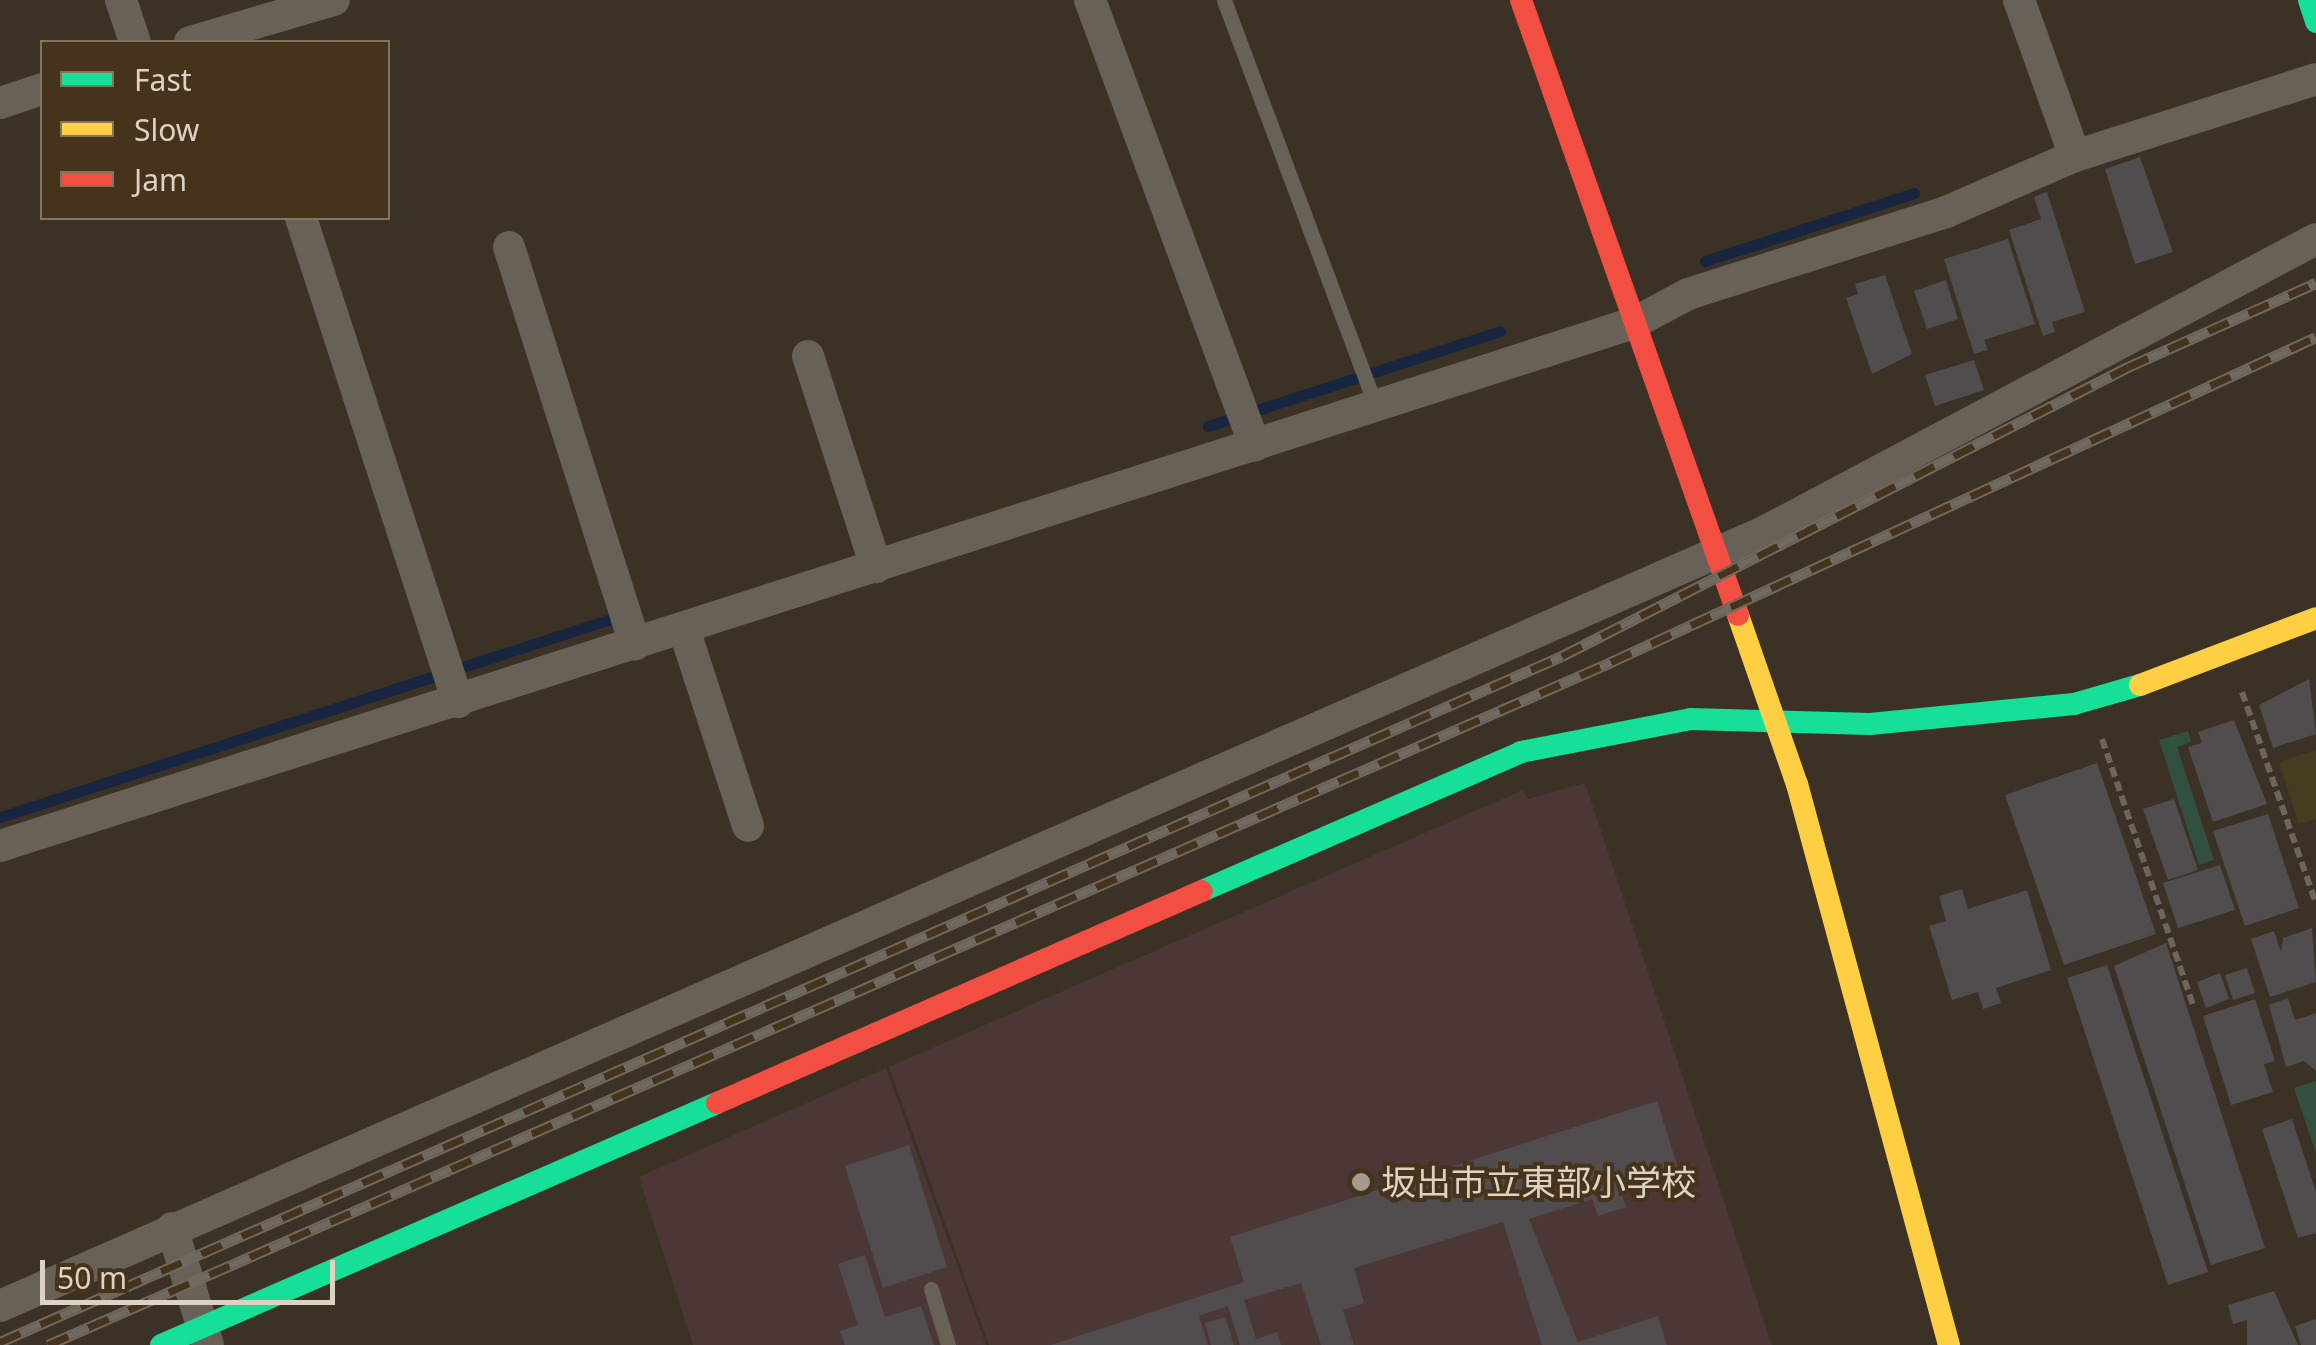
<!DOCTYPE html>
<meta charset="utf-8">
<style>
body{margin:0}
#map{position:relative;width:2316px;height:1345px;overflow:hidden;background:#3b3225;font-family:"Noto Sans","Noto Sans JP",sans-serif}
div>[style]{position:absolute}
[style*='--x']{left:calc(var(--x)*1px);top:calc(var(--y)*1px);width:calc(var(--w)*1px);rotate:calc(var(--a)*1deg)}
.education>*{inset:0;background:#4b3836}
.green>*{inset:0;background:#31503f}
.sand>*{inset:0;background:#453d20}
.stream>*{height:11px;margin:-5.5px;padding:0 5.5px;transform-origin:5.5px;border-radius:5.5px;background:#18253e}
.building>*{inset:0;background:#514c4e}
.path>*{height:6px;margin-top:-3px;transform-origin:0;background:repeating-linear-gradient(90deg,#6b655b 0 10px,transparent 0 15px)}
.lane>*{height:15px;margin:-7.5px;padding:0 7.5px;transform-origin:7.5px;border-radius:7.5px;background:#676157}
.street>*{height:32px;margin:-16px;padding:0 16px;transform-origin:16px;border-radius:16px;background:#676157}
.fast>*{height:22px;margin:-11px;padding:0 11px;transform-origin:11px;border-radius:11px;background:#16e098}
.slow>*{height:22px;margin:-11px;padding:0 11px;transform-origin:11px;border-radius:11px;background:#ffcf43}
.jam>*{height:22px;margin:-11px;padding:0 11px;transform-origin:11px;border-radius:11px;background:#f24e42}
.rail>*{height:11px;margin-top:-5.5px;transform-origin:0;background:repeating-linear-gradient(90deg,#45341b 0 22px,#706960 0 44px);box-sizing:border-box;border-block:2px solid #706960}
.dots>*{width:28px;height:28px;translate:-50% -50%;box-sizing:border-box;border:5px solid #45341b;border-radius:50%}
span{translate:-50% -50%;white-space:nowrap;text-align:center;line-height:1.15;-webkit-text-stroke:8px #45341b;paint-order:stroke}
.poi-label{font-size:35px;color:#ddd3c4}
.left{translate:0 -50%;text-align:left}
.legend{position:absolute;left:40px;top:40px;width:350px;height:180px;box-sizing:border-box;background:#45341b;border:2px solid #82745f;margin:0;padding:12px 18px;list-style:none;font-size:30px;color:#ddd3c4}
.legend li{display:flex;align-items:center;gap:20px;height:50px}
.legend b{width:50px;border:2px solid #82745f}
.scale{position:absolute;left:40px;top:1260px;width:295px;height:45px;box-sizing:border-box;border:5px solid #ddd3c4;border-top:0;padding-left:12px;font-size:30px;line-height:35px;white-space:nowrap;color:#ddd3c4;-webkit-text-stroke:8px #45341b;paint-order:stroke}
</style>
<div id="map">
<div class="education">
<div style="clip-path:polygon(1585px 783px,1772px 1345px,989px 1345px,889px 1067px,1523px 790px,1528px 799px)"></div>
<div style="clip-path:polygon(886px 1068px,986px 1345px,693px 1345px,639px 1177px)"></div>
</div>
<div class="green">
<div style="clip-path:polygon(2188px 731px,2191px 742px,2177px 747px,2214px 860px,2199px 865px,2159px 740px)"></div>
<div style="clip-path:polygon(2316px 1081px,2316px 1153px,2294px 1088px)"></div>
</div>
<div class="sand">
<div style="clip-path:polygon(2316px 750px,2316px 819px,2299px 824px,2279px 762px)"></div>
</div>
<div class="stream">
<div style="--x:1705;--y:261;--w:220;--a:-18"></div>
<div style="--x:1208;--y:426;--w:307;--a:-18"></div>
<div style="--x:0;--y:817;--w:645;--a:-17.96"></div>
</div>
<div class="building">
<div style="clip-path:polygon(2140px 157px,2173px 252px,2135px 264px,2105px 169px)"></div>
<div style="clip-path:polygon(2047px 192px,2085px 312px,2052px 322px,2055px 332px,2043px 336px,2009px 230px,2041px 219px,2034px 197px)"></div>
<div style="clip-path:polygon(2008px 239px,2035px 324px,1984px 340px,1988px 350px,1974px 354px,1944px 259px)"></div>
<div style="clip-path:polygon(1885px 275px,1912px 354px,1872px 374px,1846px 298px,1858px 294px,1855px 284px)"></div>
<div style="clip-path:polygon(1946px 280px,1958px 319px,1927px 329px,1914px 291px)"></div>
<div style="clip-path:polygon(1974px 360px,1984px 390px,1935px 406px,1925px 375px)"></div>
<div style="clip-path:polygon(2309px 679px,2316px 734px,2273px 748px,2259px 705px)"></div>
<div style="clip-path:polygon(2234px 720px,2267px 804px,2213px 822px,2188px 747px,2202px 743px,2198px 732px)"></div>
<div style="clip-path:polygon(2097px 763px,2156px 934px,2064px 965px,2005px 795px)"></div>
<div style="clip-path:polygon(2174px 799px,2198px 870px,2168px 880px,2143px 809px)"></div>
<div style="clip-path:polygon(2268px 814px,2299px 908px,2245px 926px,2213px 831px)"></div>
<div style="clip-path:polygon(2220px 865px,2235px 910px,2178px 928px,2163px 883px)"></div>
<div style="clip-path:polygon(1962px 889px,1968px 909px,2027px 890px,2051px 970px,1996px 988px,2001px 1003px,1983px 1009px,1978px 992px,1952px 1000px,1929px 926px,1946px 921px,1939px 896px)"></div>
<div style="clip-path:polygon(2312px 928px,2316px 982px,2270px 997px,2251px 939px,2274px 931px,2281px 952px,2283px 938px)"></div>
<div style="clip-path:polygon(2166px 943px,2265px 1248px,2211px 1265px,2114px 966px)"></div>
<div style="clip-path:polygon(2107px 965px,2208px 1272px,2168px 1285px,2067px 978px)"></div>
<div style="clip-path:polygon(2247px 968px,2255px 993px,2233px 1000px,2225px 975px)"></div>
<div style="clip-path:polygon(2220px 973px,2229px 999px,2206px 1008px,2197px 982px)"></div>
<div style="clip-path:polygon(2288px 998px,2295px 1020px,2316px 1013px,2316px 1071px,2304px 1061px,2286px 1067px,2269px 1005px)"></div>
<div style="clip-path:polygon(2255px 999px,2275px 1061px,2264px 1064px,2273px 1092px,2231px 1105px,2203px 1016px)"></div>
<div style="clip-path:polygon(1657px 1101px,1679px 1171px,1620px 1190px,1626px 1207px,1598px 1216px,1592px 1199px,1529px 1219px,1578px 1342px,1658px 1316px,1667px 1345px,1542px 1345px,1503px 1222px,1354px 1268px,1364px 1303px,1343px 1310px,1354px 1345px,1321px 1345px,1301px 1283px,1244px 1300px,1256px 1339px,1277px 1332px,1281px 1345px,1240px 1345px,1228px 1306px,1199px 1316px,1208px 1345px,1051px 1345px,1244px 1282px,1230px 1237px)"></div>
<div style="clip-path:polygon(2292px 1119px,2316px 1192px,2316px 1233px,2298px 1238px,2262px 1129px)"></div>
<div style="clip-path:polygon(909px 1145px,947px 1267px,883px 1288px,845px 1166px)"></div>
<div style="clip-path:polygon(865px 1255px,885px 1317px,921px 1306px,934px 1345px,845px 1345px,840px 1331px,858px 1325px,838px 1264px)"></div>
<div style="clip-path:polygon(2274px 1291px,2298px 1345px,2247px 1345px,2247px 1320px,2233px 1324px,2228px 1305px)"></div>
<div style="clip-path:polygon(1225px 1317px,1234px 1345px,1211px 1345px,1205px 1323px)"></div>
<div style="clip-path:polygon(2316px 1319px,2316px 1345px,2301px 1345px,2295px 1326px)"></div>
</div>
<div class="path">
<div style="--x:2242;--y:692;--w:224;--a:70.7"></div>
<div style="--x:2102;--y:739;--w:281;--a:71.1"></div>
</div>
<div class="lane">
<div style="--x:1224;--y:0;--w:434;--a:69.5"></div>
<div style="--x:931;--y:1289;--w:59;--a:73.1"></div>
</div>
<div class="street">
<div style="--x:121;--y:0;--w:44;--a:71.6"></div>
<div style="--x:1090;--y:0;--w:475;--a:69.7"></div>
<div style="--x:2019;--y:0;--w:166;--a:70.3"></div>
<div style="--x:190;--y:42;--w:150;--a:-16.3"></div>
<div style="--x:0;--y:103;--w:44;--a:-18.4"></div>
<div style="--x:301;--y:218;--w:509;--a:72.03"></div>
<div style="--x:509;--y:247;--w:417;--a:72.4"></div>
<div style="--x:808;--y:356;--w:222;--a:72.1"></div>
<div style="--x:684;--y:629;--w:207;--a:72"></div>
<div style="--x:0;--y:846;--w:1716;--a:-17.75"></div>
<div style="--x:1634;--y:323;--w:61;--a:-28.2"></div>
<div style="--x:1688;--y:294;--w:271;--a:-17.6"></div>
<div style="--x:1946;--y:212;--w:141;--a:-23.5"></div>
<div style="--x:2075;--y:156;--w:253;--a:-17.7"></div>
<div style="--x:172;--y:1228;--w:122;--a:72.9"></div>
<div style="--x:0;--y:1306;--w:1924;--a:-23.69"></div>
<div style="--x:1762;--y:533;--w:627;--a:-27.95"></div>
</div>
<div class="fast">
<div style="--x:2309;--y:0;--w:23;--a:72"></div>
<div style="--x:1202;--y:891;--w:348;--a:-23.5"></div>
<div style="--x:1521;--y:752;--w:172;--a:-11"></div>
<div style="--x:1690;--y:719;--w:180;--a:1.6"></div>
<div style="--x:1870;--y:724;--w:205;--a:-5.6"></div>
<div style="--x:2074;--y:704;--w:69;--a:-16.1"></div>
<div style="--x:161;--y:1345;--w:606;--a:-23.52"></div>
</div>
<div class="slow">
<div style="--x:1738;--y:615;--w:179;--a:70.8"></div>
<div style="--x:1797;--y:784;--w:581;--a:74.84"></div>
<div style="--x:2140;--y:685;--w:188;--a:-20.8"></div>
</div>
<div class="jam">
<div style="--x:1521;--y:0;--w:652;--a:70.56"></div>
<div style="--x:717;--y:1103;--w:529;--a:-23.61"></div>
</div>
<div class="rail">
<div style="--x:0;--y:1342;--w:1706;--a:-23.71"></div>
<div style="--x:1562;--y:656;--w:636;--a:-27.05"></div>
<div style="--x:2128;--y:367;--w:206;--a:-24.1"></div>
<div style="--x:48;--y:1345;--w:1706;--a:-23.6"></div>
<div style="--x:1611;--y:662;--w:776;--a:-24.75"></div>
</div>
<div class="dots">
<div style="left:1361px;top:1182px;background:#a49b8c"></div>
</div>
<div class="poi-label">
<span class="left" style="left:1381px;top:1182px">坂出市立東部小学校</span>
</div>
<ul class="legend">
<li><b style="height:12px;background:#16e098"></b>Fast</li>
<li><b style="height:12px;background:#ffcf43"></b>Slow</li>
<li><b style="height:12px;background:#f24e42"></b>Jam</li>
</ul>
<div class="scale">50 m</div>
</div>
